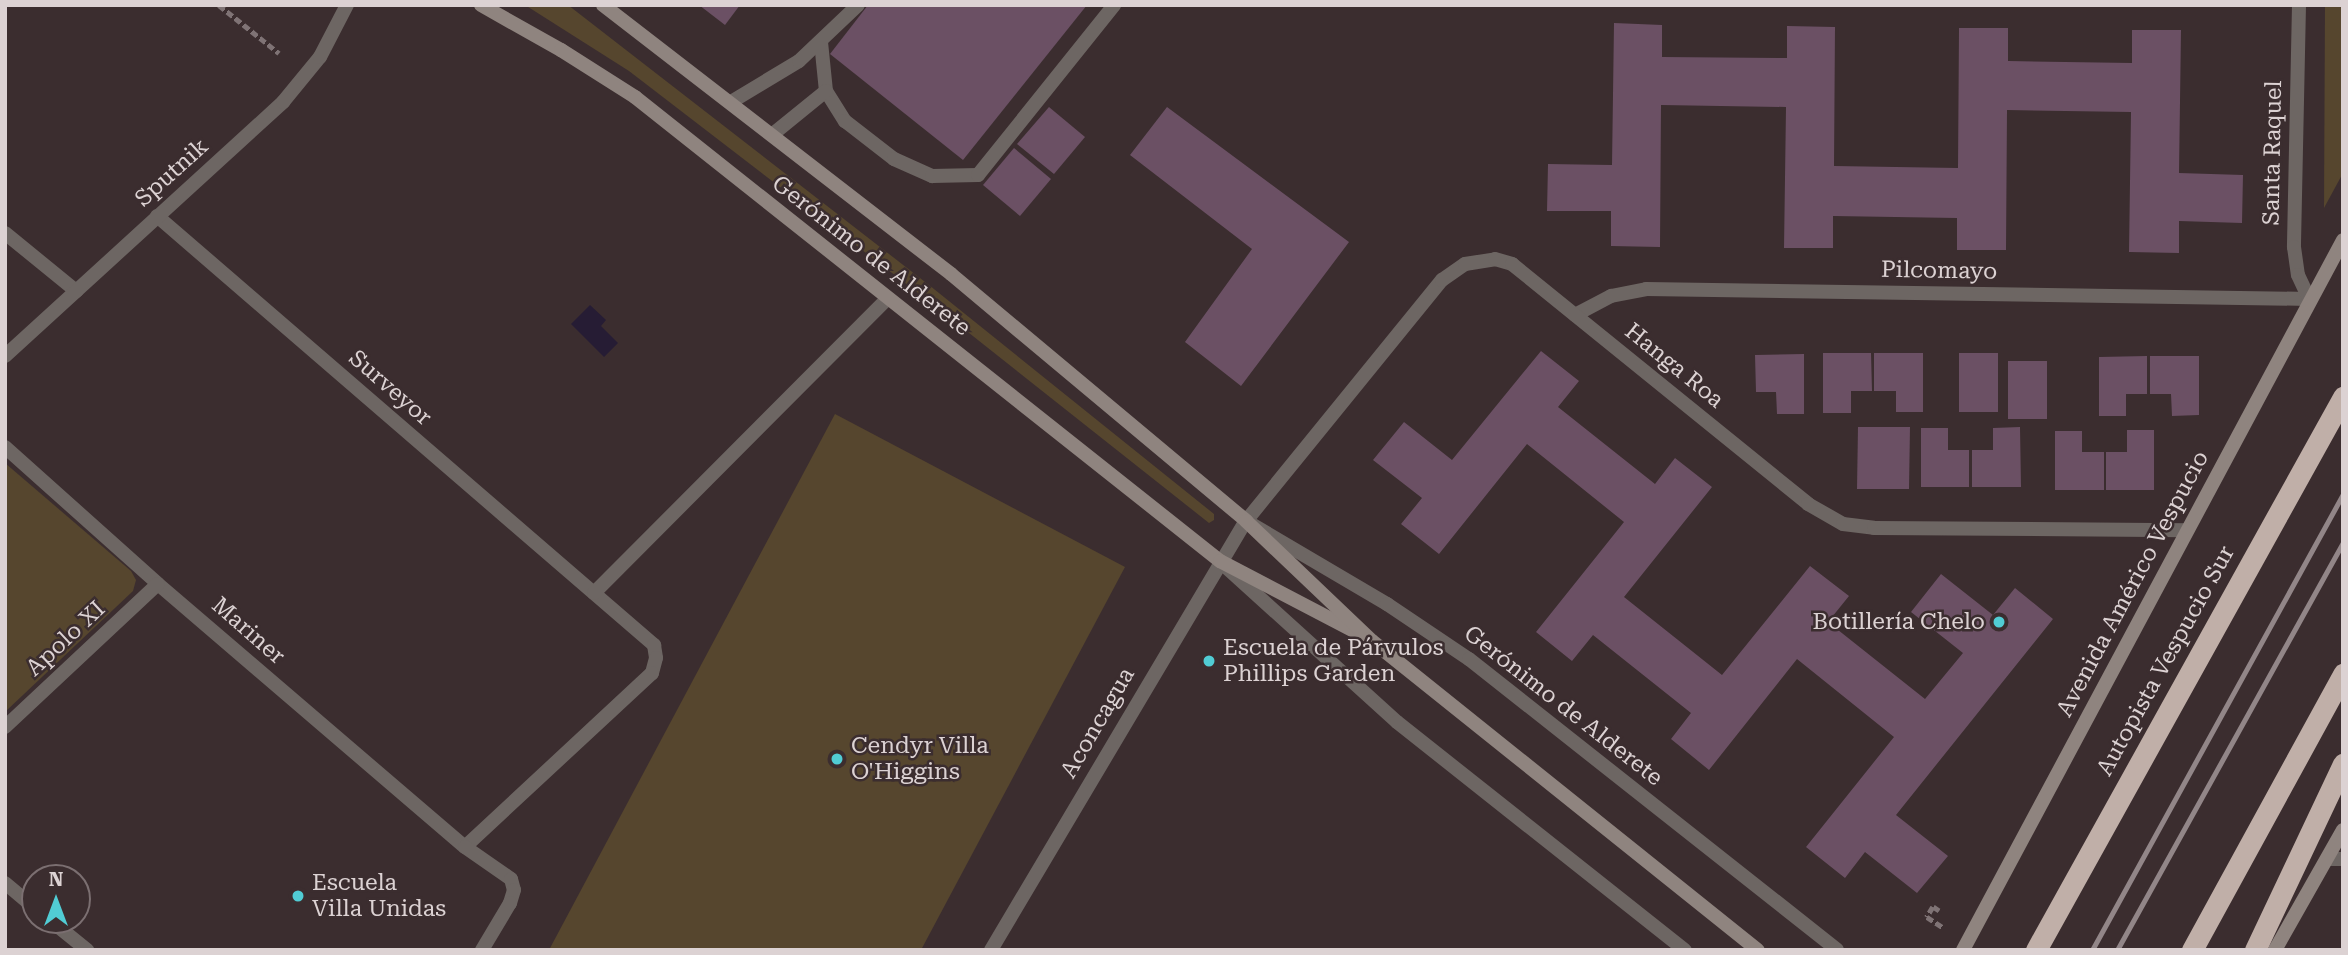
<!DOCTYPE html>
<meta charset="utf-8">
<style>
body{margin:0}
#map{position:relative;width:2348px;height:955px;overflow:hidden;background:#3b2d2f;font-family:"Roboto Serif",serif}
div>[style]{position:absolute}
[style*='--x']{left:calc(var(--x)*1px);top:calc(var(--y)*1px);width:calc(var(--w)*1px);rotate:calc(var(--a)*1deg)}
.green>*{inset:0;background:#56462e}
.water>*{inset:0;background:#261c34}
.building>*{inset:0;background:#6b5064}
.path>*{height:4.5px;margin-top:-2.25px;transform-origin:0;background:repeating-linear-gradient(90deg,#7f7375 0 7px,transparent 0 10.5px)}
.service>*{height:14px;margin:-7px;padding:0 7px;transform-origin:7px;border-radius:7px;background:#6d6663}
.minor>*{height:14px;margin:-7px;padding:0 7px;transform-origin:7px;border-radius:7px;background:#6d6663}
.tertiary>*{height:14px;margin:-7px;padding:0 7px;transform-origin:7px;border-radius:7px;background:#6d6663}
.secondary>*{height:14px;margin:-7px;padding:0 7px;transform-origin:7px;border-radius:7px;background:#8f847f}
.motorway>*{height:21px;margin:-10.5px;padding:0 10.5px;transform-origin:10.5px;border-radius:10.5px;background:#c0afa8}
.rail>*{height:5px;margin:-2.5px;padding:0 2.5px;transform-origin:2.5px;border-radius:2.5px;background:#928688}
.dots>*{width:19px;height:19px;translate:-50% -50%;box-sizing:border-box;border:4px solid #3b2d2f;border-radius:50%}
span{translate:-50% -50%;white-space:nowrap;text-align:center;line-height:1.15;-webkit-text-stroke:5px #3b2d2f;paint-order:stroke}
.street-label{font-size:23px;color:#dcd2d3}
.poi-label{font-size:23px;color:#dcd2d3}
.right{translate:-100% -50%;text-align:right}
.left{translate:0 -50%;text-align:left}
.frame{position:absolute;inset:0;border:7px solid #dcd2d3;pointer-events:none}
.north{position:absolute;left:21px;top:864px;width:70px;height:70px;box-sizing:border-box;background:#3b2d2f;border:2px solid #7b6f71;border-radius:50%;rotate:0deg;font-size:19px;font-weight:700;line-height:28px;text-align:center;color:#dcd2d3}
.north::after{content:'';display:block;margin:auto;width:24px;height:32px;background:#51ccd4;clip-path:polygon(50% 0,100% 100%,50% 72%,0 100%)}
</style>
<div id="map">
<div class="green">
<div style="clip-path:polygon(525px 5px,568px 5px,929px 285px,1214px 514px,1214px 520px,1209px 523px,935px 306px,629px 71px)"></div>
<div style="clip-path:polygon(2325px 5px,2343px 5px,2343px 173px,2324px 208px)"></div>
<div style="clip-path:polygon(835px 414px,1125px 567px,921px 950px,549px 950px)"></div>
<div style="clip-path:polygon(5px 463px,131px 571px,136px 580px,133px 591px,5px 712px)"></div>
</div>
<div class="water">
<div style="clip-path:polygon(590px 305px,606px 320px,601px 326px,618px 343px,604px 357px,571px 324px)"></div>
</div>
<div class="building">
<div style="clip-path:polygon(699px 5px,740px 5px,725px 25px)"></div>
<div style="clip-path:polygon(868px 5px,1087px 5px,963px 160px,830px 54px)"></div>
<div style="clip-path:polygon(1614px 23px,1662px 25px,1662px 57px,1787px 58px,1787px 26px,1835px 27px,1834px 166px,1958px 168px,1959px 28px,2008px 28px,2008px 61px,2132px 63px,2132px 30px,2181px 30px,2179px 173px,2243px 175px,2242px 223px,2179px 221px,2179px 253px,2129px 252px,2131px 112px,2007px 110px,2006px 250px,1957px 250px,1957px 218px,1833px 216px,1833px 248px,1784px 248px,1786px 107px,1661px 105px,1660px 247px,1611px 246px,1611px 211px,1547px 211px,1548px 164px,1612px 165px)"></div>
<div style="clip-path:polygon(1049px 107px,1085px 137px,1054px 174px,1017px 144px)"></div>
<div style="clip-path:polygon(1167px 107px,1349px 242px,1241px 386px,1185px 342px,1252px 249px,1130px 155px)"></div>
<div style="clip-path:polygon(1014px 148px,1051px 179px,1020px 216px,983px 185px)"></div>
<div style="clip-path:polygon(1541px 351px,1579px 381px,1558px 407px,1655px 484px,1675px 458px,1712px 487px,1624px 597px,1722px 675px,1810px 566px,1849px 596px,1828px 622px,1925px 699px,1963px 653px,1911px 612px,1941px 574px,1993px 615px,2015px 588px,2053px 619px,1896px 815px,1948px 856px,1917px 893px,1865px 852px,1845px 878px,1806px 847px,1894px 737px,1797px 659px,1709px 770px,1671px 739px,1691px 713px,1593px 635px,1572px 661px,1536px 632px,1624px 522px,1527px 444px,1439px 554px,1401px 524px,1422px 498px,1373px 460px,1404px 422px,1452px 460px)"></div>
<div style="clip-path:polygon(1823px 353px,1871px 353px,1872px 391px,1851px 391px,1851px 413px,1823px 413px)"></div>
<div style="clip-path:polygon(1874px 353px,1923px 353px,1923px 412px,1896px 412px,1896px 391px,1874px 391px)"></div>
<div style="clip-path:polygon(1959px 353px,1998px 353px,1998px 412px,1959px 412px)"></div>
<div style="clip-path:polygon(1804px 354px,1804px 414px,1777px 414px,1776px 392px,1756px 392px,1755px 355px)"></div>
<div style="clip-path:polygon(2147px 356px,2147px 394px,2126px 394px,2126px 416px,2099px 416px,2099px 357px)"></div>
<div style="clip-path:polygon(2150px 356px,2199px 356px,2199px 415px,2172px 416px,2171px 394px,2150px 394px)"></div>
<div style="clip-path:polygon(2008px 361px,2047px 361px,2047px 419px,2008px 419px)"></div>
<div style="clip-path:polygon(1858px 427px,1910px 427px,1909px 489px,1857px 489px)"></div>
<div style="clip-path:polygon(2020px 427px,2021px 487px,1972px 487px,1972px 450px,1993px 450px,1993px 428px)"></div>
<div style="clip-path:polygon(1921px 428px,1948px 428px,1948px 450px,1969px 450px,1969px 487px,1921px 487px)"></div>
<div style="clip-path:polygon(2127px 430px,2154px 430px,2154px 490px,2106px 490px,2106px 452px,2127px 452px)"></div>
<div style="clip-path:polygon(2055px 431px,2082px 431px,2082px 452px,2104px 452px,2104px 490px,2055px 490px)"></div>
</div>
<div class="path">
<div style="--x:219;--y:5;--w:77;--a:38.7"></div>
<div style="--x:1939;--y:911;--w:7;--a:-146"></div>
<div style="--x:1933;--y:907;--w:12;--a:121"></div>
<div style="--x:1927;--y:917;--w:20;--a:33"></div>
</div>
<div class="service">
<div style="--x:821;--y:42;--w:49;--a:84.2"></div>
<div style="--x:826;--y:91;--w:36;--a:58"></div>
<div style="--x:845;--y:121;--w:62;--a:37.8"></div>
<div style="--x:894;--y:159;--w:42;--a:24.1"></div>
<div style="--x:932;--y:176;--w:46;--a:-1.2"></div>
<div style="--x:978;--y:175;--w:218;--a:-51.3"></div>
<div style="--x:731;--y:102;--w:79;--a:-31.1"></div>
<div style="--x:799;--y:61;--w:81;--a:-43.5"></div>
<div style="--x:773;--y:134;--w:68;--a:-39.1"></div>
</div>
<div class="minor">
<div style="--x:157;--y:216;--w:657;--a:40.8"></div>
<div style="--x:654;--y:645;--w:13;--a:81"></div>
<div style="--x:656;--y:658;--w:16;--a:105"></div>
<div style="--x:652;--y:673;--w:255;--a:137.1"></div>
<div style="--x:5;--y:233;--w:92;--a:39.2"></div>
<div style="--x:1575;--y:315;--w:41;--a:-27.8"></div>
<div style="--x:1611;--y:296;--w:36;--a:-11"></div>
<div style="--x:1646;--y:289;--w:663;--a:0.86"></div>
<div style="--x:5;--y:356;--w:377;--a:-42.4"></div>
<div style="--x:283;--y:102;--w:58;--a:-50.6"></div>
<div style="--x:320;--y:57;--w:59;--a:-62.6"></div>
<div style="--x:5;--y:447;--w:205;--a:41.8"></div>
<div style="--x:158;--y:584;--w:404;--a:40.6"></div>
<div style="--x:465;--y:847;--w:56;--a:34.8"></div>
<div style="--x:511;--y:879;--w:11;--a:75"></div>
<div style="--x:514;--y:890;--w:14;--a:107"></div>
<div style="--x:510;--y:903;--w:55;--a:120.8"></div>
<div style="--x:594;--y:593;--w:416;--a:-45.1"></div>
<div style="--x:5;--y:727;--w:209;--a:-43.1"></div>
<div style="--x:2327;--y:859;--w:16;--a:0"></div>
<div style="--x:5;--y:883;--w:39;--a:40"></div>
<div style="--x:50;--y:920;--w:48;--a:39"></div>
<div style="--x:991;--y:950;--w:499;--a:-59.3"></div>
<div style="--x:1246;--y:521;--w:311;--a:-50.9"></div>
<div style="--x:1442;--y:280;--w:28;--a:-35"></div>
<div style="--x:1465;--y:264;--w:30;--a:-9"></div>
<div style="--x:1495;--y:259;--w:18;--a:16"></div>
<div style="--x:1512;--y:264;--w:381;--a:39"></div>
<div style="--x:1808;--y:504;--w:40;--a:29.7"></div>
<div style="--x:1843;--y:524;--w:31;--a:7"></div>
<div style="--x:1874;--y:528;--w:313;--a:0.4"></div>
</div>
<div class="tertiary">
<div style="--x:2299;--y:5;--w:242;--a:91.2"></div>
<div style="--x:2294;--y:247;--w:28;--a:82"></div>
<div style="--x:2298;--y:275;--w:26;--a:65"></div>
<div style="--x:1253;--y:525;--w:156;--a:30.5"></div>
<div style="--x:1387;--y:604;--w:99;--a:33.9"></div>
<div style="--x:1469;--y:659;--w:469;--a:38.3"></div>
<div style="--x:1226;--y:567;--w:231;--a:42.2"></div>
<div style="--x:1397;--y:722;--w:367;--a:38.4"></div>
</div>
<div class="secondary">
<div style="--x:481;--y:5;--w:92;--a:29.4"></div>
<div style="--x:561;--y:50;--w:88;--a:32.4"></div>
<div style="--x:635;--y:97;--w:747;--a:38.42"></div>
<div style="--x:1220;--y:561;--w:153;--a:27.6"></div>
<div style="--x:603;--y:5;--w:440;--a:37.7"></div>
<div style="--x:951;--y:274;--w:385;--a:39.9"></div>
<div style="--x:1246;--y:521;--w:174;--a:43.6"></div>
<div style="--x:1372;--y:641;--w:494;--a:38.7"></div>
<div style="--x:1963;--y:950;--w:805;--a:-61.84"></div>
<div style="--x:2275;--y:950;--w:138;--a:-60.5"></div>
</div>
<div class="motorway">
<div style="--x:2036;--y:950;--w:633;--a:-60.96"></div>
<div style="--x:2192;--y:950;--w:315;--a:-61.3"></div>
<div style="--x:2255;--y:950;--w:206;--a:-64.7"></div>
</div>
<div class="rail">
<div style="--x:2092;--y:950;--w:521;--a:-61.17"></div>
<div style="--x:2117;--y:950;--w:466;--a:-61"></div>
</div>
<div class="dots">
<div style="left:1999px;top:622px;background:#51ccd4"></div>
<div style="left:1209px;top:661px;background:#51ccd4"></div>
<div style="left:837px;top:759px;background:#51ccd4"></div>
<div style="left:298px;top:896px;background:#51ccd4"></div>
</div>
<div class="street-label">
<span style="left:2273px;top:153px;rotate:-89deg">Santa Raquel</span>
<span style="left:172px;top:173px;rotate:-42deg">Sputnik</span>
<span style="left:871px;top:256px;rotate:38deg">Gerónimo de Alderete</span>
<span style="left:1939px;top:271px;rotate:1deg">Pilcomayo</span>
<span style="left:1674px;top:366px;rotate:39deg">Hanga Roa</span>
<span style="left:390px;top:388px;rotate:41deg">Surveyor</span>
<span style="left:2133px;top:584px;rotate:-62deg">Avenida Américo Vespucio</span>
<span style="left:248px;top:631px;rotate:41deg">Mariner</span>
<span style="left:66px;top:639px;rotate:-43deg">Apolo XI</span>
<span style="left:2166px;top:661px;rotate:-61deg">Autopista Vespucio Sur</span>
<span style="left:1563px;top:706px;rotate:38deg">Gerónimo de Alderete</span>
<span style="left:1098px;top:723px;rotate:-60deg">Aconcagua</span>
</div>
<div class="poi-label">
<span class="right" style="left:1985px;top:622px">Botillería Chelo</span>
<span class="left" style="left:1223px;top:661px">Escuela de Párvulos<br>Phillips Garden</span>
<span class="left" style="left:851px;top:759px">Cendyr Villa<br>O'Higgins</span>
<span class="left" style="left:312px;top:896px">Escuela<br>Villa Unidas</span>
</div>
<div class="frame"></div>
<div class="north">N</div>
</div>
